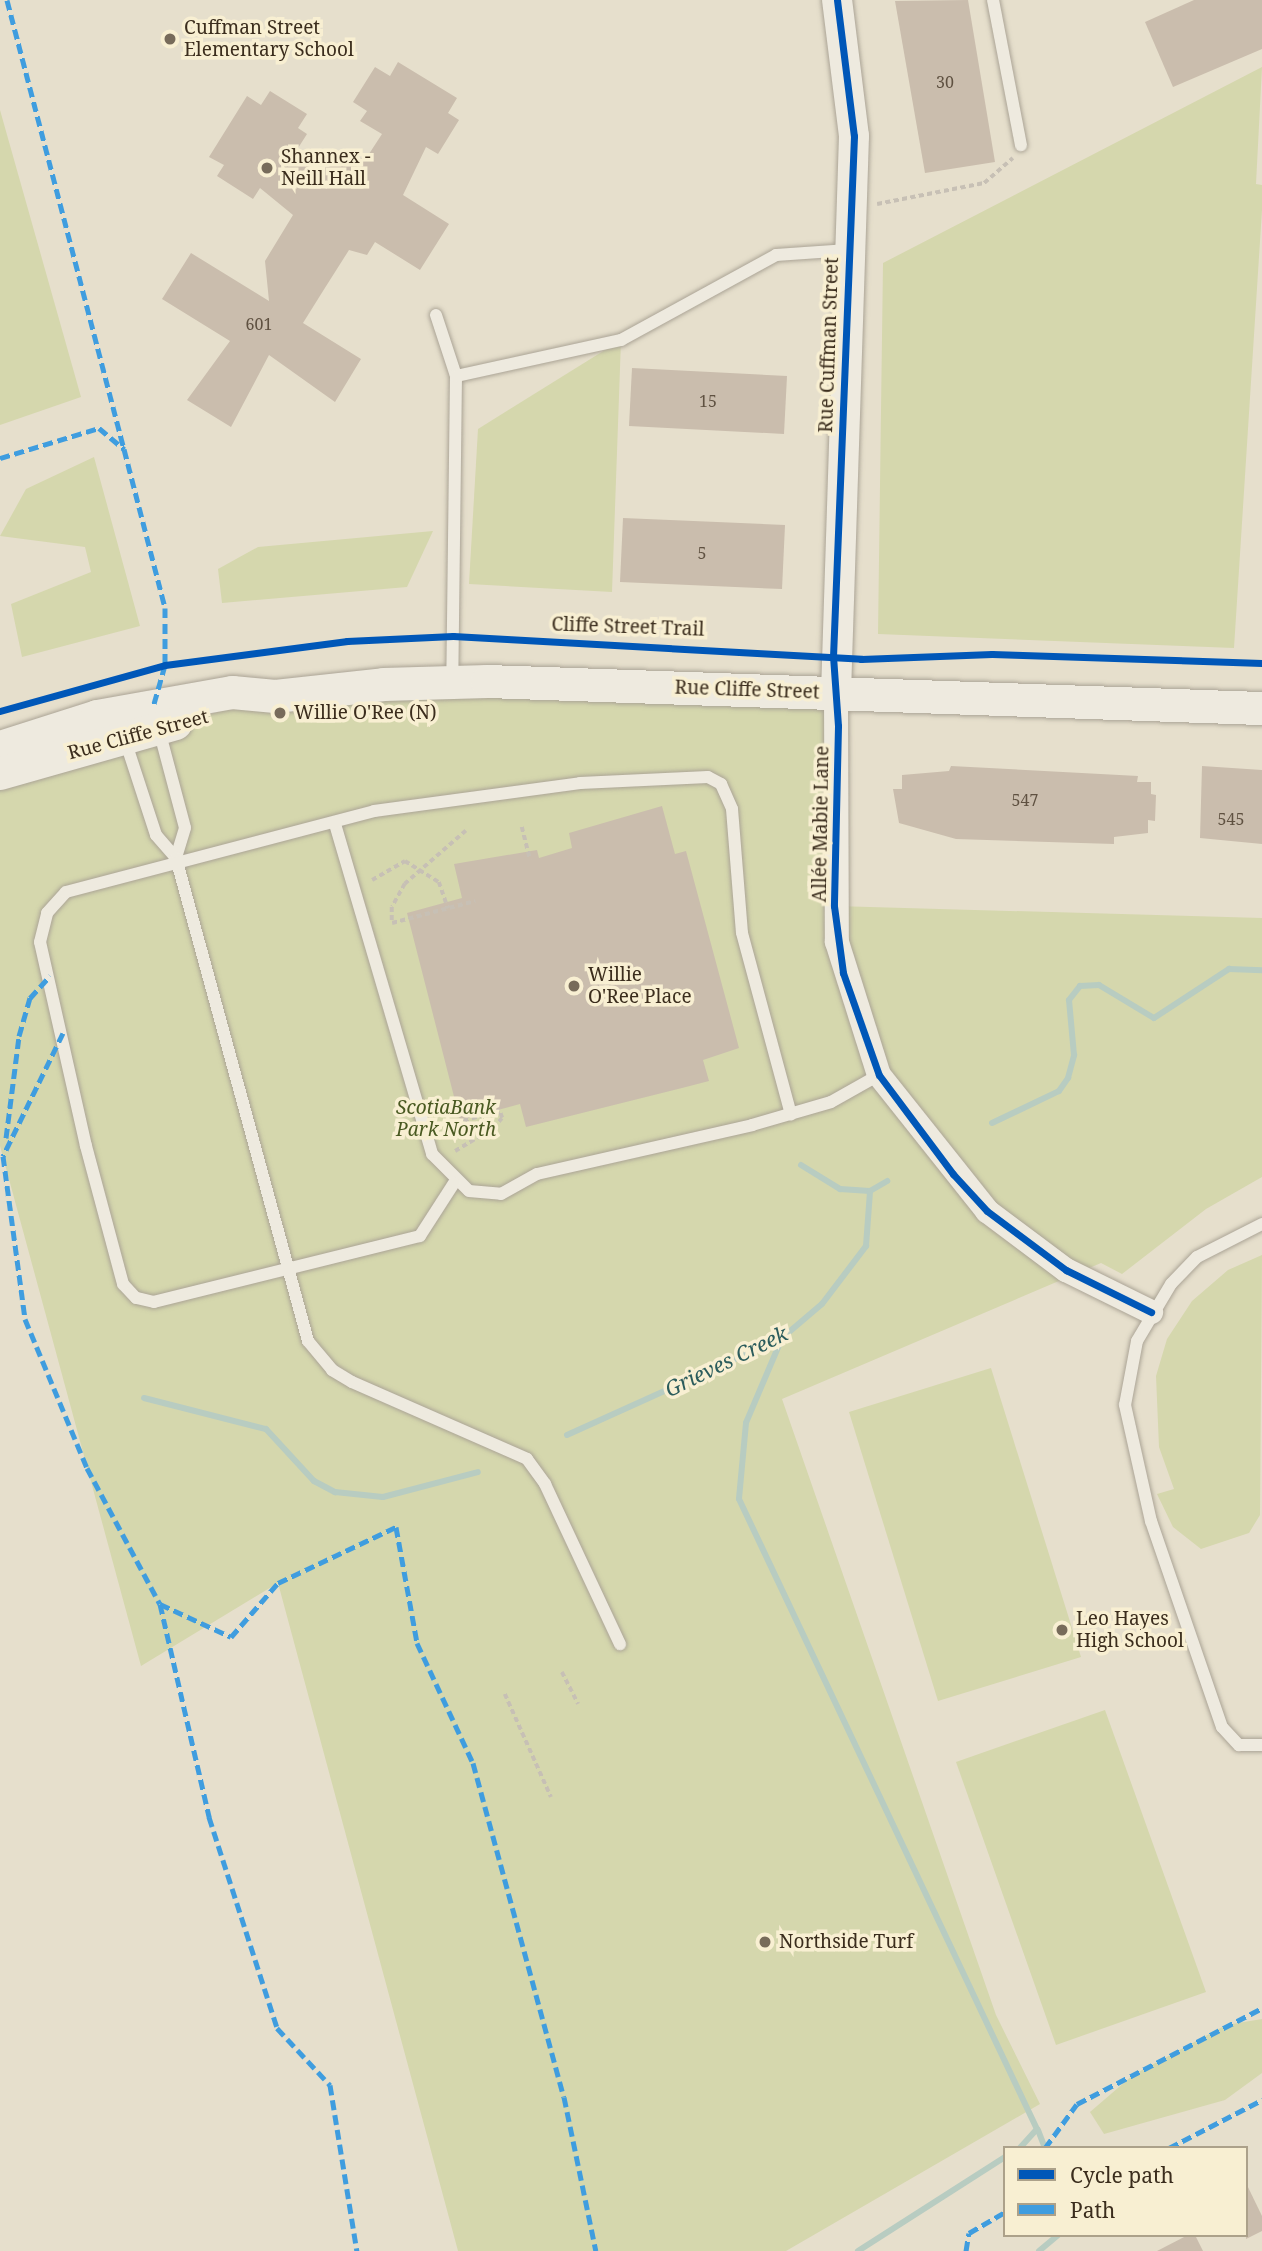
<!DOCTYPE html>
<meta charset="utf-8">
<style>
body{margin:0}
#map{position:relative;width:1262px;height:2251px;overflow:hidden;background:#e6dfcc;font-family:"Noto Serif",serif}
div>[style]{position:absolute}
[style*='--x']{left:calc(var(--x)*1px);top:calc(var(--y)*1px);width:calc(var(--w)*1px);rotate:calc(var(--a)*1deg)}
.green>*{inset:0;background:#d5d7ad}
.stream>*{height:6px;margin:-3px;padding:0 3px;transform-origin:3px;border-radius:3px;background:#b8ccc1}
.building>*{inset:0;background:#cabdad}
.path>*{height:3.5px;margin-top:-1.75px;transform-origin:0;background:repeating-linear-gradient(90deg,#c7c0b5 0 5px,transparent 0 8.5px)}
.roads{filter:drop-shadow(0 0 2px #aba496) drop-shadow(0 0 2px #aba496)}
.service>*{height:12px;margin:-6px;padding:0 6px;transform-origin:6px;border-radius:6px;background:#eeeadf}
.minor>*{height:24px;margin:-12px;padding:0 12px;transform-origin:12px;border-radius:12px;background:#eeeadf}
.tertiary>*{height:30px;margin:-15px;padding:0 15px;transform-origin:15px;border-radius:15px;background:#eeeadf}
.secondary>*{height:33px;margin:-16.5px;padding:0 16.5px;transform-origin:16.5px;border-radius:16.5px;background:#eeeadf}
.quiet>*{height:5px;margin-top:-2.5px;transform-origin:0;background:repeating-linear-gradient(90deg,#3f9ddf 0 10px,transparent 0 15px)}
.cycleway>*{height:7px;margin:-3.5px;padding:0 3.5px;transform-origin:3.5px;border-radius:3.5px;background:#0057b8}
.dots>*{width:19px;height:19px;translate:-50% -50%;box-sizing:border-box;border:4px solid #f8efd2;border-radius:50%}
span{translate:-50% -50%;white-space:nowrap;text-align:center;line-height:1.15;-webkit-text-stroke:7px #f8efd2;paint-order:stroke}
.number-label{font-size:16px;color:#5f5141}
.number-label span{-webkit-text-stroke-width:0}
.poi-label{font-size:19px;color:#3b2d1d}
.left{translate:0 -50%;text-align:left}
.street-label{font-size:19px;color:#3b2d1d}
.park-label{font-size:19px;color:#495921;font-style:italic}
.water-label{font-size:21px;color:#2b5c5c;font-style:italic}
.legend{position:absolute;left:1003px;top:2146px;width:245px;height:91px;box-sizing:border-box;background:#f8efd2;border:2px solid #aca18a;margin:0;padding:9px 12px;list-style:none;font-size:21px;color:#3b2d1d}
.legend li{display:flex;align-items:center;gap:14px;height:35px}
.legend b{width:35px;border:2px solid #aca18a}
</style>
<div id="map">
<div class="green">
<div style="clip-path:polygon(1262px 67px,1256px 184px,1262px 185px,1262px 210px,1234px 648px,878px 634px,883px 263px)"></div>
<div style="clip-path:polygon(0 110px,81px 397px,0 425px)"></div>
<div style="clip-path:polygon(621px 340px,612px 592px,469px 584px,478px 429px)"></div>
<div style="clip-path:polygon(94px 457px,140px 626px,22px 657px,11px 604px,91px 572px,85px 547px,0 536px,26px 489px)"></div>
<div style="clip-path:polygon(433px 531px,407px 587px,222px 603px,218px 569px,258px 547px)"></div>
<div style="clip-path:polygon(836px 693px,835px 906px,1262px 918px,1262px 1177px,1206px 1209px,1122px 1274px,1101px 1263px,782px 1399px,996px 2015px,1040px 2104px,786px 2251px,458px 2251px,278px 1583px,141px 1666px,0 1146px,0 773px,275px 696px)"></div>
<div style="clip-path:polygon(1262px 1255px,1260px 1515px,1249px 1533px,1201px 1549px,1173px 1527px,1157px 1494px,1174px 1489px,1159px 1447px,1156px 1376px,1167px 1339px,1192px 1301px,1228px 1270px)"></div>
<div style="clip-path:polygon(991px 1368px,1081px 1657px,938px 1701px,849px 1412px)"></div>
<div style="clip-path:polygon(1105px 1710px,1206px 1992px,1056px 2045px,956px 1762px)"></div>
<div style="clip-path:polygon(1262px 2019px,1262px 2073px,1225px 2100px,1104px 2134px,1090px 2112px,1133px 2075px,1226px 2025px)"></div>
</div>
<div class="stream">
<div style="--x:992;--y:1123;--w:74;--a:-25.5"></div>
<div style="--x:1059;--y:1091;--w:16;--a:-55"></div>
<div style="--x:1068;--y:1078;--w:24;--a:-75"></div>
<div style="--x:1074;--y:1055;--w:55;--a:-95.2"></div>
<div style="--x:1069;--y:1000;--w:18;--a:-52"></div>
<div style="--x:1080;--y:986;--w:19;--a:-3"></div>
<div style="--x:1099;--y:985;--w:64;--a:31"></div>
<div style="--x:1154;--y:1018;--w:90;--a:-33.2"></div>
<div style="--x:1229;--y:969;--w:33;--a:2"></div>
<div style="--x:801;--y:1165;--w:46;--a:31.6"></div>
<div style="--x:840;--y:1189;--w:30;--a:4"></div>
<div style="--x:782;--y:1338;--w:92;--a:113"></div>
<div style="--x:746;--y:1423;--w:76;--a:95.3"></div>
<div style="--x:739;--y:1499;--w:697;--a:64.69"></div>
<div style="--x:1037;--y:2129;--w:25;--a:132"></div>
<div style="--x:144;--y:1398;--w:126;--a:14.3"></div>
<div style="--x:266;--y:1429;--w:71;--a:47.3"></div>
<div style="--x:314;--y:1481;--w:24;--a:28"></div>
<div style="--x:335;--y:1492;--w:48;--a:5.9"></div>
<div style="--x:383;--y:1497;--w:98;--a:-14.7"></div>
<div style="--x:567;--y:1435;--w:236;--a:-24.3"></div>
<div style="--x:782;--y:1338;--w:52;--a:-40.4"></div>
<div style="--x:822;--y:1304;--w:73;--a:-52.8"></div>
<div style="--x:866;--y:1246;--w:55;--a:-85.8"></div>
<div style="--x:870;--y:1191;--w:20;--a:-30"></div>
<div style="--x:1038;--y:2130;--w:19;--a:69"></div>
<div style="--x:858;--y:2251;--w:174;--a:-32.6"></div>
<div style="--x:1039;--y:2251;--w:25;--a:-40"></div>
</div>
<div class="building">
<div style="clip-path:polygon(968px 0,995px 162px,925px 173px,895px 1px)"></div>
<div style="clip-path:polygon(1194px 0,1262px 0,1262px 49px,1173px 87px,1145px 22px)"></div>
<div style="clip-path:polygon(398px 62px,457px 98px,448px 113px,459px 120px,438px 154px,426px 147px,403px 195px,449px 224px,420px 270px,375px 242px,367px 255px,349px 250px,323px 291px,303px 323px,361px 359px,335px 402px,269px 355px,231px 427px,187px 400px,230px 341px,162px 299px,191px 253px,269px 301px,265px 261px,293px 215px,260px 188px,253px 199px,217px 176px,224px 165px,209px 157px,247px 96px,261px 105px,270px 91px,307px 114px,298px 128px,307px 134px,293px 156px,315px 170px,367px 157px,382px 134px,360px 121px,367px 111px,353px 102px,375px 67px,390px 76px)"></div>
<div style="clip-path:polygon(632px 368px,787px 376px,784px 434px,629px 426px)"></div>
<div style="clip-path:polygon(623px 518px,785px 525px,782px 589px,620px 582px)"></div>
<div style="clip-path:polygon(951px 766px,1138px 776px,1137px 782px,1151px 782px,1151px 794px,1156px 795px,1155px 821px,1148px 820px,1148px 833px,1114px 837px,1114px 844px,956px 839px,899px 823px,893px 789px,902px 789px,902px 775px,949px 771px)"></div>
<div style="clip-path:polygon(1202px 766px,1262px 770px,1262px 844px,1200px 838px)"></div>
<div style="clip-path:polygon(662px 806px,675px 854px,686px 851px,739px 1048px,703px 1060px,709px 1081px,682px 1088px,526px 1127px,520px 1104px,460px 1120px,407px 913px,462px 898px,454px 864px,537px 850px,539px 858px,572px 848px,569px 833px)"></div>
<div style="clip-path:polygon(1246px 2183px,1262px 2216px,1262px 2231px,1246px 2239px)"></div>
<div style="clip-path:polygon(1188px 2235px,1195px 2235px,1203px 2251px,1157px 2251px)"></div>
</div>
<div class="path">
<div style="--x:877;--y:204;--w:109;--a:-11.1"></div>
<div style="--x:984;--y:183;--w:38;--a:-41"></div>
<div style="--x:522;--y:827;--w:34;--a:76"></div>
<div style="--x:466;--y:831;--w:81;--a:139"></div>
<div style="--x:405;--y:884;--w:26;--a:119"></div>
<div style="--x:392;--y:907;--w:16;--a:90"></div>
<div style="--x:392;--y:923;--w:86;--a:-14.8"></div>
<div style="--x:372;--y:880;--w:38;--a:-30"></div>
<div style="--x:405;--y:861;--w:40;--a:32"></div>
<div style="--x:439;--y:882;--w:28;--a:71"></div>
<div style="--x:447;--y:1125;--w:54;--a:-15.1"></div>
<div style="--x:455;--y:1151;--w:44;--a:-31.2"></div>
<div style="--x:493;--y:1128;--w:13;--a:-48"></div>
<div style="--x:502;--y:1118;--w:9;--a:-111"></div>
<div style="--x:562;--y:1672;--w:36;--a:63"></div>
<div style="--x:505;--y:1694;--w:113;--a:65.9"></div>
</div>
<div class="roads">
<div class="service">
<div style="--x:993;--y:0;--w:148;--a:79.1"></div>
<div style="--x:436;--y:315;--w:64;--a:71.8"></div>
<div style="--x:456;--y:376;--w:306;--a:90.7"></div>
<div style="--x:456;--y:376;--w:169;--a:-12.3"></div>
<div style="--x:621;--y:340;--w:177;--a:-28.7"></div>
<div style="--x:776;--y:255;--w:72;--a:-4"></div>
<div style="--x:159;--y:730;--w:101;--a:75.1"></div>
<div style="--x:185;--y:828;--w:31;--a:107"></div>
<div style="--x:125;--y:740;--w:100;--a:71.9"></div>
<div style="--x:156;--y:835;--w:30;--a:49"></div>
<div style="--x:176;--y:858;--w:501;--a:74.71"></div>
<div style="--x:308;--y:1341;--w:38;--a:50"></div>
<div style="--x:332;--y:1370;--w:23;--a:31"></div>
<div style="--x:352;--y:1382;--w:191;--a:23.7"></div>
<div style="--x:527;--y:1459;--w:31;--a:54"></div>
<div style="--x:545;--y:1484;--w:177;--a:64.9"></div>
<div style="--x:335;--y:824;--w:344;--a:73.6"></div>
<div style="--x:432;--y:1154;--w:52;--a:45"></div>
<div style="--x:469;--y:1191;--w:32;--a:5"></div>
<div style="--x:501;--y:1194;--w:41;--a:-29.1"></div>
<div style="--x:537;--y:1174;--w:221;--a:-12.8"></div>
<div style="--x:752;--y:1125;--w:82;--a:-16.2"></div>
<div style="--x:831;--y:1102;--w:55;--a:-29.4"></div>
<div style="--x:454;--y:1183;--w:63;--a:122.7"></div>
<div style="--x:420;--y:1236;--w:274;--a:166.1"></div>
<div style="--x:154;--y:1302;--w:18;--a:-167"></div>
<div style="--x:136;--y:1298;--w:19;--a:-133"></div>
<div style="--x:123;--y:1284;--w:143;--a:-105"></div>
<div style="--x:86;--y:1146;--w:209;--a:-102.7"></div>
<div style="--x:40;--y:942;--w:30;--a:-76"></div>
<div style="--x:47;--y:913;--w:28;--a:-48"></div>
<div style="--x:66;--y:892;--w:318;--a:-14.7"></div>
<div style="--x:374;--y:811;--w:208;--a:-7.7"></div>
<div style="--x:580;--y:783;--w:128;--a:-2.7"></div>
<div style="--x:708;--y:777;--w:15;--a:28"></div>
<div style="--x:721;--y:784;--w:27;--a:66"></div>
<div style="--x:732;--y:809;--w:124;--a:85.4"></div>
<div style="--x:742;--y:933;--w:188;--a:74.9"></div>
<div style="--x:1262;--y:1224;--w:73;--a:153.1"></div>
<div style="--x:1197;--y:1257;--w:37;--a:134"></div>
<div style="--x:1171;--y:1284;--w:66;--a:120.8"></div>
<div style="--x:1137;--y:1341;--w:65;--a:100.6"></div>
<div style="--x:1125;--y:1405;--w:119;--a:77.4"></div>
<div style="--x:1151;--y:1521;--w:218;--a:71"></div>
<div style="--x:1222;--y:1727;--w:25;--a:47"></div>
<div style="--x:1239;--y:1745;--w:23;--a:0"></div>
</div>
<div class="minor">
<div style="--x:836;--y:693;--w:249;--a:89.8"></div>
<div style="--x:837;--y:942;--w:139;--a:72.5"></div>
<div style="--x:879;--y:1075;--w:174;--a:51.5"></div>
<div style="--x:987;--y:1211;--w:99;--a:36.8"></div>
<div style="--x:1066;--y:1270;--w:95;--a:26.3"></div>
</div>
<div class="tertiary">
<div style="--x:836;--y:693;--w:557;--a:-88.15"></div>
<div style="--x:854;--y:136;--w:137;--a:-97.1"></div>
</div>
<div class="secondary">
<div style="--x:0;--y:747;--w:102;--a:-17.7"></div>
<div style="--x:97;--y:716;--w:137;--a:-10.1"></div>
<div style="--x:232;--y:692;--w:43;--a:5.3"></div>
<div style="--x:275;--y:696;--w:109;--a:-6.3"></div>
<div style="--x:383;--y:684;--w:104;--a:-1.7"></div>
<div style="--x:487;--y:681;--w:775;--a:2"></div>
<div style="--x:0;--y:773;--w:182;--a:-15.9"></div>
</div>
</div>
<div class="quiet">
<div style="--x:7;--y:0;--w:464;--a:75.4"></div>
<div style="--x:0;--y:458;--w:103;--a:-16.9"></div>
<div style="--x:99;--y:428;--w:33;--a:40"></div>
<div style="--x:124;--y:449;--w:164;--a:75.5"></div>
<div style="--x:165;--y:608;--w:57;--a:90"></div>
<div style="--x:165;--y:665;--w:44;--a:105.9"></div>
<div style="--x:63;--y:1033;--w:137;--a:116"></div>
<div style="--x:3;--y:1156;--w:164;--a:82.3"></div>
<div style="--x:25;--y:1319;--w:161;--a:67.4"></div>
<div style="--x:87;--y:1468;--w:154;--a:61.8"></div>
<div style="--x:160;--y:1604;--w:219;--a:77"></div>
<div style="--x:209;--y:1817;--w:222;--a:72.1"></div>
<div style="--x:277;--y:2028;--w:78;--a:47.1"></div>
<div style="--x:330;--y:2085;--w:168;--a:80.8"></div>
<div style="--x:6;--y:1138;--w:103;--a:-82.7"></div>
<div style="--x:19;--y:1036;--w:40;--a:-74"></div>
<div style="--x:30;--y:998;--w:30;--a:-48"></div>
<div style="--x:160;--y:1604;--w:78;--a:24.9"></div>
<div style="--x:231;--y:1637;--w:72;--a:-49"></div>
<div style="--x:278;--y:1583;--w:131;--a:-25.4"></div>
<div style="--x:396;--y:1527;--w:118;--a:79.7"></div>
<div style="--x:417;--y:1643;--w:132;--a:65"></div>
<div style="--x:473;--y:1763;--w:346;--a:74.8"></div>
<div style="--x:564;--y:2097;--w:157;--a:78.3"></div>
<div style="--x:1045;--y:2148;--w:54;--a:-54"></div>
<div style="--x:1077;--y:2104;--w:208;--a:-27.4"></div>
<div style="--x:1169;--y:2148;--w:105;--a:-27.3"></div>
<div style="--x:966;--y:2251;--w:18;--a:-81"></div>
<div style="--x:969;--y:2233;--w:42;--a:-30.3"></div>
</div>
<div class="cycleway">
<div style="--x:837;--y:0;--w:137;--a:82.9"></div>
<div style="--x:854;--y:136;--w:520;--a:92.31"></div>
<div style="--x:833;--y:656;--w:70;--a:85.9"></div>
<div style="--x:838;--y:726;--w:180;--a:91.3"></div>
<div style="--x:834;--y:906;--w:68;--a:82.3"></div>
<div style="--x:843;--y:973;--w:108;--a:70.6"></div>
<div style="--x:879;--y:1075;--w:124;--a:53.2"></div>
<div style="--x:953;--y:1174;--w:50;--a:47.4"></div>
<div style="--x:987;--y:1211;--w:99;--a:36.8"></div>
<div style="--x:1066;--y:1270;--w:95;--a:26.3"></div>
<div style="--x:0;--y:711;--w:171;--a:-15.6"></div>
<div style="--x:165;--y:665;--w:184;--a:-7.5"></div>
<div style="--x:347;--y:641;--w:106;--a:-2.7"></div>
<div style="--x:453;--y:636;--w:409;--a:3.2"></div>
<div style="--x:861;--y:659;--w:131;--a:-2.2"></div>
<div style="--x:992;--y:654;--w:270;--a:1.9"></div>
</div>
<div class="dots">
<div style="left:170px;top:39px;background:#776b5a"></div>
<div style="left:267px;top:168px;background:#776b5a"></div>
<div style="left:280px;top:713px;background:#776b5a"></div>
<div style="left:574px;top:986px;background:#776b5a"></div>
<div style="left:1062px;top:1630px;background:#776b5a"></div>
<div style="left:765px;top:1942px;background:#776b5a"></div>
</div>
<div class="number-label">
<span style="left:945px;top:82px">30</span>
<span style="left:259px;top:324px">601</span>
<span style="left:708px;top:401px">15</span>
<span style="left:702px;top:553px">5</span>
<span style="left:1025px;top:800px">547</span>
<span style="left:1231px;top:819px">545</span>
</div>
<div class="poi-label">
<span class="left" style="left:184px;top:39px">Cuffman Street<br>Elementary School</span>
<span class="left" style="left:281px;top:168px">Shannex -<br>Neill Hall</span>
<span class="left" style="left:294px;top:713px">Willie O'Ree (N)</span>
<span class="left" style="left:588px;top:986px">Willie<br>O'Ree Place</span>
<span class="left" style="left:1076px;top:1630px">Leo Hayes<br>High School</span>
<span class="left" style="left:779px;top:1942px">Northside Turf</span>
</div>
<div class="street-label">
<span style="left:829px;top:345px;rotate:-88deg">Rue Cuffman Street</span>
<span style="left:628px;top:627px;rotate:2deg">Cliffe Street Trail</span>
<span style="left:747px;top:690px;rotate:2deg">Rue Cliffe Street</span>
<span style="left:138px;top:735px;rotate:-15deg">Rue Cliffe Street</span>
<span style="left:821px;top:824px;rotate:-89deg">Allée Mabie Lane</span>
</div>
<div class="park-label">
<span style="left:446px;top:1119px">ScotiaBank<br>Park North</span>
</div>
<div class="water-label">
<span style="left:726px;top:1361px;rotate:-26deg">Grieves Creek</span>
</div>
<ul class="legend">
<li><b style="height:9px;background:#0057b8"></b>Cycle path</li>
<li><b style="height:9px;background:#3f9ddf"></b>Path</li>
</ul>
</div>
